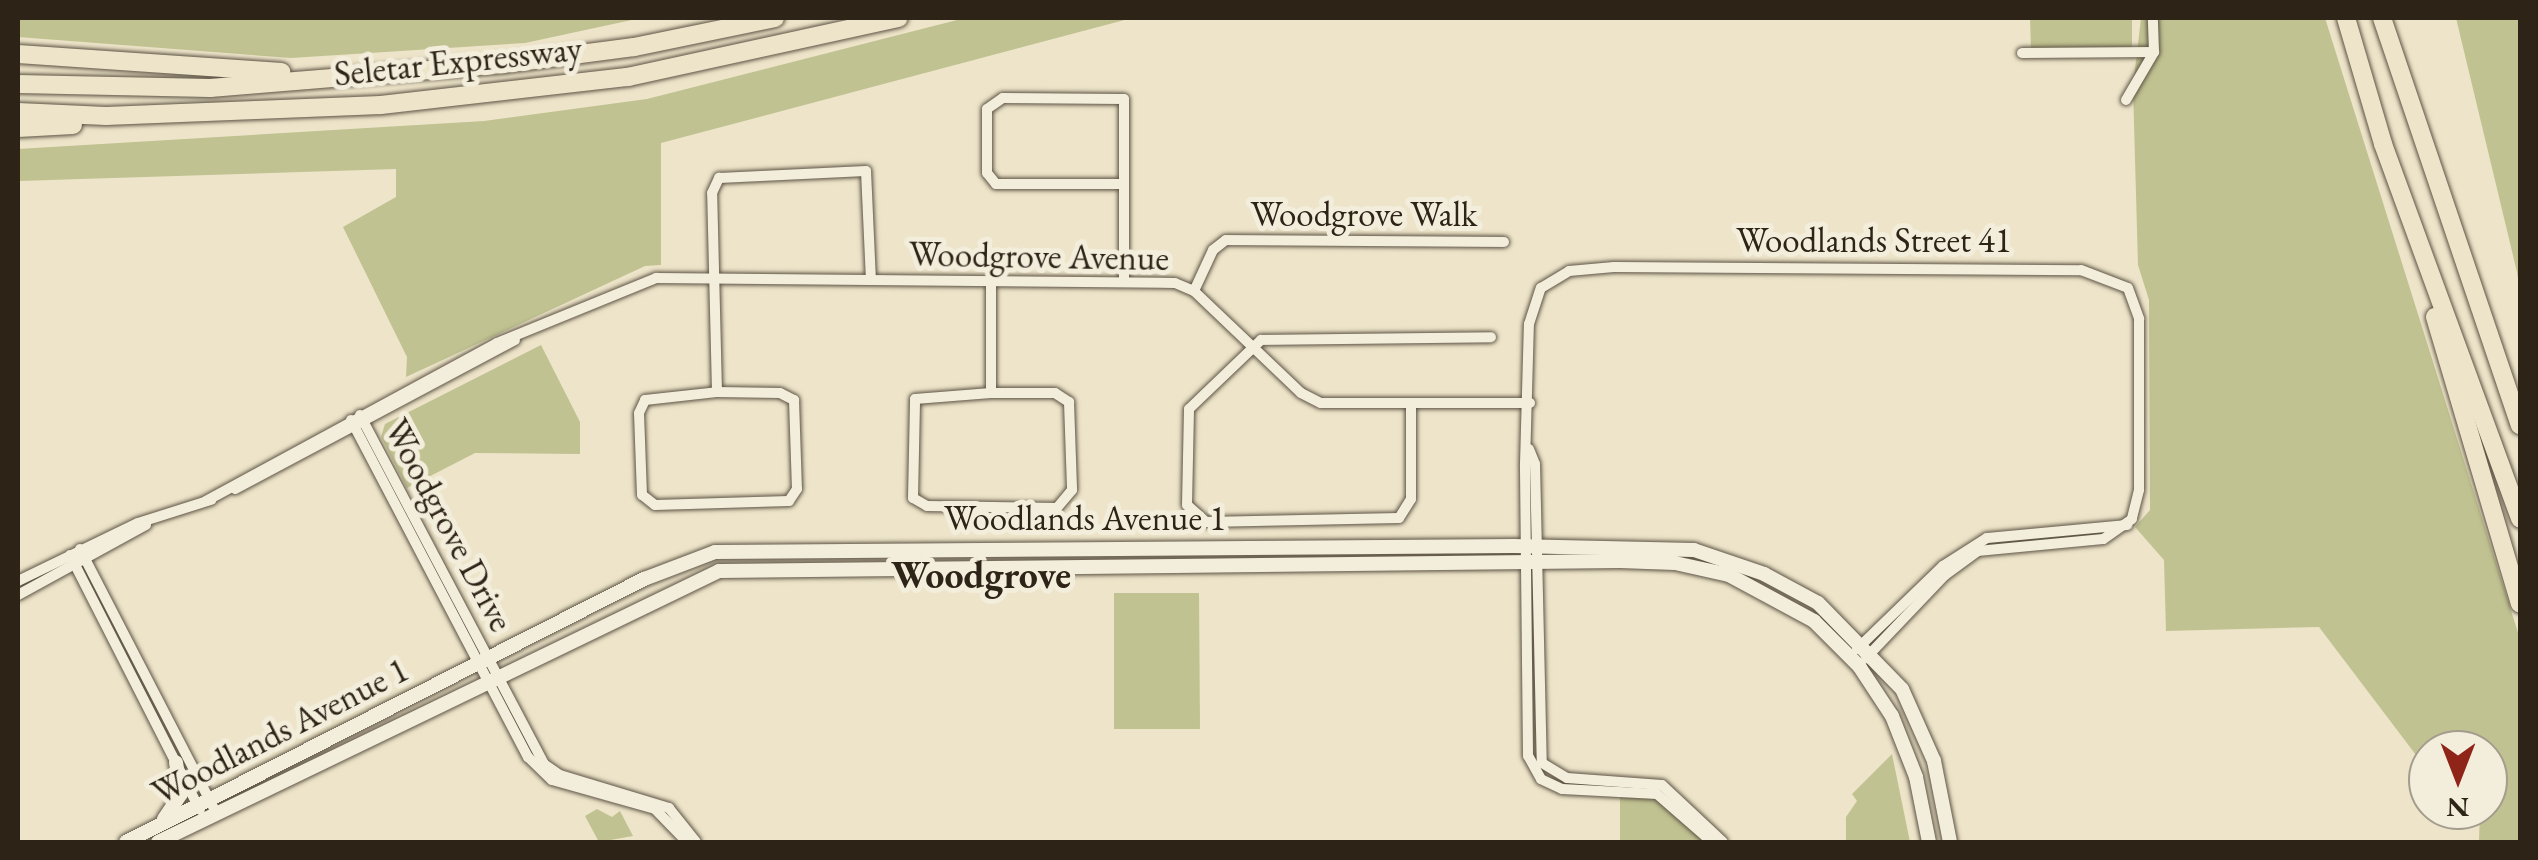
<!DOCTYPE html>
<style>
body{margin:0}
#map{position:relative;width:2538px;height:860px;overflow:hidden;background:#ede4c9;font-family:"EB Garamond",serif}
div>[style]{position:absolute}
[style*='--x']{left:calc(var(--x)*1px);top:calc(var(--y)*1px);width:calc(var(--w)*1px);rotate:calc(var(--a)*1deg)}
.green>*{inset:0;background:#c0c291}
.roads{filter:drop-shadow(0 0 2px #5d5344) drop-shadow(0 0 2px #5d5344)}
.street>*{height:10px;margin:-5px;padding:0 5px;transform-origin:5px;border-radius:5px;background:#f3eddc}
.secondary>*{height:14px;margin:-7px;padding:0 7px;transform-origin:7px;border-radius:7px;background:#f3eddc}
.highway>*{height:18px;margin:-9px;padding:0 9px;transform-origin:9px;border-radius:9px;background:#ede4c9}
span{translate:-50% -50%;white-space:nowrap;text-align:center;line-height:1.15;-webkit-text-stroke:10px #f3eddc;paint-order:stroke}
.street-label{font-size:35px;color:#2d2317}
.neighbourhood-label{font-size:38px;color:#2d2317;font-weight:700}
.frame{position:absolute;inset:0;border:20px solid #2d2317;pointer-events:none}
.north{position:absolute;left:2408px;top:730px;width:100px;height:100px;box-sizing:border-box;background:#f3eddc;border:2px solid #a49c8d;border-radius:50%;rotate:180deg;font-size:28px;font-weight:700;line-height:40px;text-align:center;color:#2d2317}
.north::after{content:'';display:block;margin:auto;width:35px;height:45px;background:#8f2418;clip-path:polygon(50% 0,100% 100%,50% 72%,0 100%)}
</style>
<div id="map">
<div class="green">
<div style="clip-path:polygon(18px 18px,641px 18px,525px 43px,291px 58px,18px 37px)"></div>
<div style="clip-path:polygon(965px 18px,1132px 18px,661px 143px,661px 265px,645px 266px,406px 377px,407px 357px,343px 227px,396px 197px,396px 169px,18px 181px,18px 149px,484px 121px,647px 99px)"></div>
<div style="clip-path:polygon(2030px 18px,2132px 18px,2132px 48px,2031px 50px)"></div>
<div style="clip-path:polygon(2141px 18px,2325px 18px,2520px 639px,2520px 842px,2479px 842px,2480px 810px,2488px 810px,2488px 750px,2428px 750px,2428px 802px,2421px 804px,2416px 755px,2319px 627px,2166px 631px,2164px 560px,2135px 527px,2150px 510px,2149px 300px,2138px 265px,2133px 87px)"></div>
<div style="clip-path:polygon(2456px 18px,2520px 18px,2520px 292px,2517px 272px)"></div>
<div style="clip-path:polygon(541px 345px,580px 422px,580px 454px,475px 453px,407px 488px,381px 437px,385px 424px)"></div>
<div style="clip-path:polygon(1114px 593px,1199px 593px,1200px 729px,1114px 729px)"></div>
<div style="clip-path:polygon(1892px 754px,1910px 842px,1846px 842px,1846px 817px,1857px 801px,1852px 794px)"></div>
<div style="clip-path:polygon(1620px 795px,1659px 798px,1706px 842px,1620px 842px)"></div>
<div style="clip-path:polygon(597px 809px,612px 817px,620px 811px,633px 836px,599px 842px,585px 816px)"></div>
</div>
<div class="roads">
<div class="street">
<div style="--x:2022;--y:53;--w:132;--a:-0.4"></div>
<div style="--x:2126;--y:100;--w:56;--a:-59.7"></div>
<div style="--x:2154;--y:52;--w:34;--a:-92"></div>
<div style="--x:1124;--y:184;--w:128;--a:180"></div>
<div style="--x:996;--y:184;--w:14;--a:-129"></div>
<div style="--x:987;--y:173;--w:64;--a:-90"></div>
<div style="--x:987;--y:109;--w:19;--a:-35"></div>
<div style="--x:1003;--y:98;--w:121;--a:0.5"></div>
<div style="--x:1124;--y:99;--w:182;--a:90"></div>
<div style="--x:991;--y:280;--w:113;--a:90"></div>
<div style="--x:1194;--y:291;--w:45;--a:-65.1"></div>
<div style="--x:1213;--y:250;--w:16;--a:-38"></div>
<div style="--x:1226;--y:240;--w:278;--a:0.4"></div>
<div style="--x:717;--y:392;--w:63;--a:0.9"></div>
<div style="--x:780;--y:393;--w:16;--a:27"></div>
<div style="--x:794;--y:400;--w:89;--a:88.1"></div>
<div style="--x:797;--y:489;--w:14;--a:124"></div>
<div style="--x:789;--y:501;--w:134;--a:178.3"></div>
<div style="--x:655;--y:505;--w:16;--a:-142"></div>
<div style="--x:642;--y:495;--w:82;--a:-92.1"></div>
<div style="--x:639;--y:413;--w:14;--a:-65"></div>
<div style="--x:645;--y:400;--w:72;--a:-6.3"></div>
<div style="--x:717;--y:392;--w:199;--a:-91.4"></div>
<div style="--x:712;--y:193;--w:17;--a:-65"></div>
<div style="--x:719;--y:178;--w:147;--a:-2.7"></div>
<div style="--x:866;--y:171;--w:109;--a:87.4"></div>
<div style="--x:991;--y:393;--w:64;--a:0"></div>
<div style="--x:1055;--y:393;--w:17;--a:33"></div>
<div style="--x:1069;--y:402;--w:88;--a:88"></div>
<div style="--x:1072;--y:490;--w:23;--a:130"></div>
<div style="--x:1057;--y:508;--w:130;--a:-179.1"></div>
<div style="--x:927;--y:506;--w:16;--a:-150"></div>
<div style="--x:913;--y:498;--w:99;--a:-88.8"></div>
<div style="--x:915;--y:399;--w:76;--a:-4.5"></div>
<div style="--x:1411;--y:406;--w:93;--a:90"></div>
<div style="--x:1411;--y:499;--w:22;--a:122"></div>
<div style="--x:1399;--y:518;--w:193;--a:178.8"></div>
<div style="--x:1206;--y:522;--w:25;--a:-138"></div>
<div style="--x:1187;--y:505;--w:96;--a:-88.8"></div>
<div style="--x:1189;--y:409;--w:100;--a:-43.8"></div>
<div style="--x:1261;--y:340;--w:230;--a:-0.7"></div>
<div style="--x:360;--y:415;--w:395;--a:62.2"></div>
<div style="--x:544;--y:764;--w:19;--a:35"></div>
<div style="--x:560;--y:775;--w:114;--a:16.8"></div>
<div style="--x:669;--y:808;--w:43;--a:51.5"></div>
<div style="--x:351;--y:420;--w:381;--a:62.3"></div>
<div style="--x:528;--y:757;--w:33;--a:44"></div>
<div style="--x:552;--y:780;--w:107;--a:15.7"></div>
<div style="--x:655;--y:809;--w:46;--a:45.9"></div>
<div style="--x:1529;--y:449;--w:16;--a:68"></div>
<div style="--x:1535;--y:464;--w:299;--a:88.7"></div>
<div style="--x:1542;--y:763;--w:29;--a:31"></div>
<div style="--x:1567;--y:778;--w:95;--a:4.2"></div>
<div style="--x:1662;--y:785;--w:83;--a:43.1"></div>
<div style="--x:235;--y:489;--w:317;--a:-28"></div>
<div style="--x:206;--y:501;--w:331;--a:-28.5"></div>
<div style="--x:497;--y:343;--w:172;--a:-22.2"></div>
<div style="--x:656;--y:278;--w:519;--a:0.55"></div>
<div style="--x:1175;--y:283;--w:21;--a:23"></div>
<div style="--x:1194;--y:291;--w:148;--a:43.6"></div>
<div style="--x:1301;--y:393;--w:22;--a:27"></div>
<div style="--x:1321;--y:403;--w:209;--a:0"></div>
<div style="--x:80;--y:549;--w:298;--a:62.7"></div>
<div style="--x:70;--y:555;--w:286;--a:63"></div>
<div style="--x:18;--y:581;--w:133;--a:-25.8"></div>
<div style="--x:138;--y:523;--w:77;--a:-17.5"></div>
<div style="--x:18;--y:595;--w:146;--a:-28.7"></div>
<div style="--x:1857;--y:649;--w:120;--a:-44"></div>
<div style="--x:1943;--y:566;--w:52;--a:-32.5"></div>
<div style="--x:1987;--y:538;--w:141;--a:-5.3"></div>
<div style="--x:1712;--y:842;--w:73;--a:-138.9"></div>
<div style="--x:1657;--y:794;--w:95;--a:-177"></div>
<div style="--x:1562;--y:789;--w:23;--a:-155"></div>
<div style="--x:1541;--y:779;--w:26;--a:-119"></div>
<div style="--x:1528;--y:756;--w:292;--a:-90.6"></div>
<div style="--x:1525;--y:464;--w:140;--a:-88.4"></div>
<div style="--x:1529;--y:324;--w:38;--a:-72"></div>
<div style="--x:1541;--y:288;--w:33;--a:-31"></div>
<div style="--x:1569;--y:271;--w:45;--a:-5.1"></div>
<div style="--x:1614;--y:267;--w:467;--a:0.4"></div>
<div style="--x:2081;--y:270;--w:50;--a:21"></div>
<div style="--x:2128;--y:288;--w:33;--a:70"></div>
<div style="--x:2139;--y:319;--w:171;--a:90"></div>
<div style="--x:2139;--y:490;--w:30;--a:104"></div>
<div style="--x:2132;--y:519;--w:35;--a:145"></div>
<div style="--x:2103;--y:539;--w:126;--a:174.5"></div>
<div style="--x:1978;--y:551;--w:41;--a:144"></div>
<div style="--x:1945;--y:575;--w:115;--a:133.6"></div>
</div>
<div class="secondary">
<div style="--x:164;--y:819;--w:30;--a:-56"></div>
<div style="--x:181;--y:794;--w:32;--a:-99"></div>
<div style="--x:126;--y:842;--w:581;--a:-26.92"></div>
<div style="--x:644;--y:579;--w:76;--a:-20.8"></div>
<div style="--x:715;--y:552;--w:799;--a:-0.43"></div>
<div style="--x:1514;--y:546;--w:180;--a:1.3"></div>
<div style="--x:1694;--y:550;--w:74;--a:18.9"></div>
<div style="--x:1764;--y:574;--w:61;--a:28.2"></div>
<div style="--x:1818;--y:603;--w:120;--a:45.7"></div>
<div style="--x:1902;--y:689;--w:79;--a:66"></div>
<div style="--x:1934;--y:761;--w:83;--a:78.8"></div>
<div style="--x:158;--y:842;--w:623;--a:-25.78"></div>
<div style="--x:719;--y:571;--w:901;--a:-0.64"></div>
<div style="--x:1620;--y:561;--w:55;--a:2.1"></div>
<div style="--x:1675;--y:563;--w:55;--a:12.5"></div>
<div style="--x:1729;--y:575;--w:97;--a:28.4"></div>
<div style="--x:1814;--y:621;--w:64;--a:45"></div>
<div style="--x:1859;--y:666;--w:60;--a:56.6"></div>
<div style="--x:1892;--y:716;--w:66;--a:68.5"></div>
<div style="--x:1916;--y:777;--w:66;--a:78.7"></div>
</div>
<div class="highway">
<div style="--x:2346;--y:18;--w:131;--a:73.6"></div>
<div style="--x:2383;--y:144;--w:399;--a:69.9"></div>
<div style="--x:2382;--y:18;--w:430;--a:71.3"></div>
<div style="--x:18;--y:54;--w:264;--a:3.9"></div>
<div style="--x:18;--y:84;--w:192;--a:1.2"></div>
<div style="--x:210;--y:88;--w:294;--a:-4.7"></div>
<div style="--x:503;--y:64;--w:132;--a:-7.4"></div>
<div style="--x:634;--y:47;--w:144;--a:-11.6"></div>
<div style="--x:18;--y:112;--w:88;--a:2.6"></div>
<div style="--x:106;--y:116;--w:275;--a:-2.3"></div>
<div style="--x:381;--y:105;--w:249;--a:-6.5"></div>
<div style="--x:628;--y:77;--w:277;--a:-12.3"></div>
<div style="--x:18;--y:128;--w:55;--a:-3.1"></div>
<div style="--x:2435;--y:317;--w:299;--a:73.5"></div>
</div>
</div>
<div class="street-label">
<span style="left:458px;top:61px;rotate:-6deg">Seletar Expressway</span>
<span style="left:1364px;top:214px">Woodgrove Walk</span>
<span style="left:1874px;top:240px">Woodlands Street 41</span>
<span style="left:1039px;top:256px;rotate:1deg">Woodgrove Avenue</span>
<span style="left:1085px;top:518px">Woodlands Avenue 1</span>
<span style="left:449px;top:525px;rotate:62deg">Woodgrove Drive</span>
<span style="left:280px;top:731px;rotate:-27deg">Woodlands Avenue 1</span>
</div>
<div class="neighbourhood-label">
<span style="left:981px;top:575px">Woodgrove</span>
</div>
<div class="frame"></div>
<div class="north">N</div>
</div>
